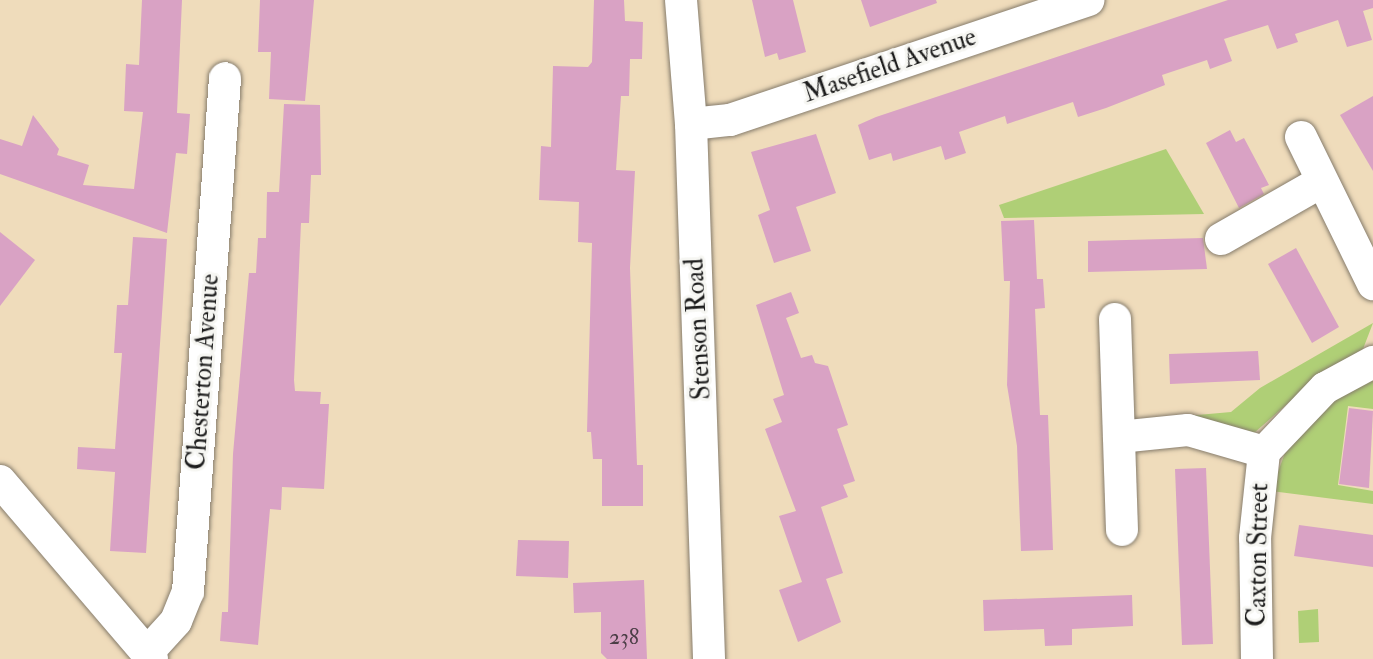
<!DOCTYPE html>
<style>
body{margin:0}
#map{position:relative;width:1373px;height:659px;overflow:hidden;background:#efdcbb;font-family:"IM FELL Double Pica",serif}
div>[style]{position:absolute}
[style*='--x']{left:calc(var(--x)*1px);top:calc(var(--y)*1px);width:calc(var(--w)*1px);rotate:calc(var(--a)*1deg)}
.green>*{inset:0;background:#afcf76}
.building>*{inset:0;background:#d9a2c4}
.roads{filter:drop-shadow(0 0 2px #867c6c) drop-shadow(0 0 2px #867c6c)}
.minor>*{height:32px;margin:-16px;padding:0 16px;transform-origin:16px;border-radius:16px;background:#fff}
span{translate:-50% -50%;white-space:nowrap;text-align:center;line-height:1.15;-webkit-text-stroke:6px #f6f6f2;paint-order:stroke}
.number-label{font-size:22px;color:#4b3e46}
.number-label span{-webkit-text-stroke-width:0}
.street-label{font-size:26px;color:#1c1c1c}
</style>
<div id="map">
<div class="green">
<div style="clip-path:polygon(1166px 149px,1204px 214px,1004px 218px,999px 205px)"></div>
<div style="clip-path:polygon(1373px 323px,1363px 349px,1313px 381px,1254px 433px,1175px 417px,1231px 412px,1260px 388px)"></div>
<div style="clip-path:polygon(1373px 377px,1373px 409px,1348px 406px,1338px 485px,1373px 491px,1373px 504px,1271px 491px,1289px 442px,1318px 410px)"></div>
<div style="clip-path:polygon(1318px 609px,1319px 642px,1299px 643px,1298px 611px)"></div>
</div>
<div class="building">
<div style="clip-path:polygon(142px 0,182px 0,177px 113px,190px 114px,187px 154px,176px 153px,167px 233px,0 174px,0 139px,22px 146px,33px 115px,59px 149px,57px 155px,89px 165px,83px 185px,134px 189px,143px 112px,124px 111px,126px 64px,139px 65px)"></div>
<div style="clip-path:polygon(260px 0,314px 0,305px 101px,269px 99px,271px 52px,258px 52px)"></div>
<div style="clip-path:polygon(594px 0,624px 0,625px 21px,643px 22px,642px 59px,630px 59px,629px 96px,621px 96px,616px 170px,635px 171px,630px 268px,637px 465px,643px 465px,643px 506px,602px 506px,602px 459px,593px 459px,591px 432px,587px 432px,592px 243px,578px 242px,579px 202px,539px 200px,541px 146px,551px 147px,553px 66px,588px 67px,592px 62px)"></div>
<div style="clip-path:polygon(752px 0,793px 0,806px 52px,779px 60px,777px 53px,765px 57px)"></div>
<div style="clip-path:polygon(861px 0,936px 0,937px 3px,870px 27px)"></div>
<div style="clip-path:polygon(1228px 0,1373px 0,1373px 8px,1363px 11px,1372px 40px,1347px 47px,1338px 20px,1295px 34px,1298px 42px,1277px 49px,1268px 25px,1224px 39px,1232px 61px,1210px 69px,1207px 60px,1162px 75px,1165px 85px,1106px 108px,1078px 117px,1073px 102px,1007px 124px,1005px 116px,959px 132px,966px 153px,945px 160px,941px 146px,893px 161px,891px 153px,869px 160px,858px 125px,876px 117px)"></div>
<div style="clip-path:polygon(1373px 96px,1373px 171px,1340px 115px)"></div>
<div style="clip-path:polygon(284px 104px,320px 105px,321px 175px,311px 175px,309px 223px,301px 223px,294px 380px,295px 391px,321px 392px,320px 404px,329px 404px,324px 489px,282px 487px,281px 510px,270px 509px,258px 645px,220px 641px,222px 612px,228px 612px,233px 454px,249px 273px,256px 273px,258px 238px,266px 238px,267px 192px,279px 192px)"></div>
<div style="clip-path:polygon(1230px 130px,1236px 142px,1244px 138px,1269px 185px,1261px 188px,1264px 194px,1239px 208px,1206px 143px)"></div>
<div style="clip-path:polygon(816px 134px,836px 193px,796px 207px,811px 251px,774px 263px,758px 215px,770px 210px,751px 152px)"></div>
<div style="clip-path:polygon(1034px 220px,1037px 279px,1043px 279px,1045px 308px,1035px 309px,1040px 415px,1048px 415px,1053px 550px,1021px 551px,1017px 446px,1007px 385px,1010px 281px,1004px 281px,1001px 221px)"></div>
<div style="clip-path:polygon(0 232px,35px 260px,0 306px)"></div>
<div style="clip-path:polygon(133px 237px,167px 239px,146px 553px,110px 551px,115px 472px,77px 469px,78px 447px,115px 449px,122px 353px,114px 353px,117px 305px,128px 305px)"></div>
<div style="clip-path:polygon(1203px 238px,1207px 269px,1088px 272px,1088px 241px)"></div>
<div style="clip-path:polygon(1296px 248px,1339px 327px,1312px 343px,1268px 264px)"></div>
<div style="clip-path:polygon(791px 292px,799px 313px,786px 318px,801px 358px,812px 355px,815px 363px,828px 366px,848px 425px,837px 429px,855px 481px,843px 485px,848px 497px,821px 507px,843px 573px,826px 579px,841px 622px,798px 642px,779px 590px,802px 582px,779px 516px,796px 511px,765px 429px,782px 422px,773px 399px,784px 395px,756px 305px)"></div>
<div style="clip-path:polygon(1258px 351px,1260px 380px,1170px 384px,1169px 354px)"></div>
<div style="clip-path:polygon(1349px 408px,1373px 411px,1369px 488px,1339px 484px)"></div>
<div style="clip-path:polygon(1206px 468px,1213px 644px,1182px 645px,1175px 469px)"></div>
<div style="clip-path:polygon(1299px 525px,1373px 535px,1373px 567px,1294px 556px)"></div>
<div style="clip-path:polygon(518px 540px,569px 541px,568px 578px,516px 576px)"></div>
<div style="clip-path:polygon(644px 580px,647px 659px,607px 659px,601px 653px,601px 612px,574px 613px,573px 583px)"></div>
<div style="clip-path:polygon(1132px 595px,1133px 626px,1072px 629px,1072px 645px,1045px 646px,1044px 629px,984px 631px,983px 600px)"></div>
</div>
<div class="roads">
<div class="minor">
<div style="--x:681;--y:0;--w:124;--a:85.4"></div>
<div style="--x:691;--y:124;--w:535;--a:88.07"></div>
<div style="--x:691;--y:124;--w:39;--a:-6"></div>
<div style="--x:730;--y:120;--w:378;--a:-18.5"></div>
<div style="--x:1301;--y:137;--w:164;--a:63.9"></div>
<div style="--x:1221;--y:239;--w:115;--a:-29.7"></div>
<div style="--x:1115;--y:319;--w:211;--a:88.1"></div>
<div style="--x:1119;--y:437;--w:69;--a:-5.8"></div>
<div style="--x:1188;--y:430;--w:79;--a:16.1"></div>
<div style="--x:0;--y:481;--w:234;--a:49.5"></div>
<div style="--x:147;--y:653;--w:43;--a:-47.8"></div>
<div style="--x:176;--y:621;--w:31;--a:-68"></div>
<div style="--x:188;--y:592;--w:515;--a:-85.88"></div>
<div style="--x:1257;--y:659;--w:121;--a:-90.9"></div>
<div style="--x:1255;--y:538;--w:86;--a:-84"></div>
<div style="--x:1264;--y:452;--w:88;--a:-46.4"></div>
<div style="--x:1325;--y:388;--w:55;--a:-28.4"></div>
</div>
</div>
<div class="number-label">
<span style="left:624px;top:638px">238</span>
</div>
<div class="street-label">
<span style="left:890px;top:66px;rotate:-19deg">Masefield Avenue</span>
<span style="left:699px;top:329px;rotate:-93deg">Stenson Road</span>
<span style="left:204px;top:372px;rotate:-86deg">Chesterton Avenue</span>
<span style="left:1259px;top:555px;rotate:-89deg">Caxton Street</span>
</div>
</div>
